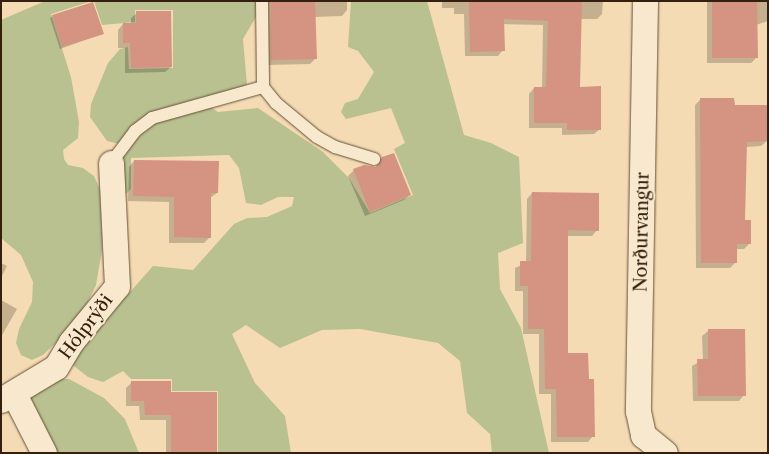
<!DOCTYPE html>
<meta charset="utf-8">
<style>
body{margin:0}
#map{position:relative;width:769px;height:454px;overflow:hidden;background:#f5dbb3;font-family:"Libre Caslon Text",serif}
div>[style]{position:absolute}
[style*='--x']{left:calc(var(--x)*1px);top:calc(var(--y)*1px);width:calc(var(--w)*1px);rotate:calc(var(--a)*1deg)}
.green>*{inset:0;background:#b8c18f}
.shadow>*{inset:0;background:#0003}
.building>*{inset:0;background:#d59381}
.roads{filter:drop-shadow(0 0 1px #644f38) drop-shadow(0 0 1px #644f38)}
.lane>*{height:12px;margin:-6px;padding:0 6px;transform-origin:6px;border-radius:6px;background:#f8e8ce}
.street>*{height:25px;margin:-12.5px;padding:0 12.5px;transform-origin:12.5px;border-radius:12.5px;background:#f8e8ce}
span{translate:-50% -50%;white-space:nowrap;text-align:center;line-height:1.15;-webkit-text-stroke:4px #f8e8ce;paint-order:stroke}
.street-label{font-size:18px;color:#33200f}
.frame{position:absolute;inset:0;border:2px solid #33200f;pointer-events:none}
</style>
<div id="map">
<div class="green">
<div style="clip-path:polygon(45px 1px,92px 1px,51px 14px,71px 77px,79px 122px,78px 138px,63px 150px,64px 159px,68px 165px,83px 168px,94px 176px,104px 198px,102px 250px,96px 285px,83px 312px,64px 335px,43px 355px,32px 360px,21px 355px,16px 343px,19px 329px,32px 302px,33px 282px,21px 255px,1px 238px,1px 20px)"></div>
<div style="clip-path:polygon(94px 1px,256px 1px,257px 15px,243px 39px,247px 85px,234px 93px,212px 95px,207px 100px,209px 106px,218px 112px,258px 108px,323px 152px,349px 178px,370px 213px,413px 195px,394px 149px,405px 143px,391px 108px,346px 119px,341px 112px,345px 103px,358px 99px,374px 72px,358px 51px,348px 47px,351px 1px,427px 1px,464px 135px,491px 143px,519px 157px,523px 243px,498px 253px,500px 289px,521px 328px,549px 453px,492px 453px,490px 434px,467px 413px,460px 361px,438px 343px,360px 329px,322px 330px,280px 348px,246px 325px,232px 334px,255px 383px,285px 416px,291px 453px,218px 453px,218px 391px,172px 391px,172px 379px,131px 379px,123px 371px,103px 382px,88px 377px,70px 363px,73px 343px,130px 292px,153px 266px,193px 270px,234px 224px,247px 218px,267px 217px,292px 206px,294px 197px,278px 197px,261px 205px,246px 203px,239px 168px,229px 155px,131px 158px,131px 189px,123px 197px,117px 197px,124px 145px,107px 141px,90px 117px,91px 104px,108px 63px,120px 49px,128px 47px,129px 69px,173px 68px,173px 10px,135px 10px,135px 22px,102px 25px)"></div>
<div style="clip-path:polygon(54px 379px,69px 379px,104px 398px,125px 419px,139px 453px,51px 453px,32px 416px,30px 397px)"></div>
</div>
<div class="shadow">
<div style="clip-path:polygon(265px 1px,347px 1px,347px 10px,342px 16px,314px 17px,316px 58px,310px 64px,266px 65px)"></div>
<div style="clip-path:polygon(442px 1px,603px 1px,602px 14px,597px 19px,580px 19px,579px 88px,600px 129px,594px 134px,562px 135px,562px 128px,529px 128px,529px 94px,534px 88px,542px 88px,543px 25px,503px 24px,503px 50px,498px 56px,465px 56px,464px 14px,454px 14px,454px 8px,442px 8px)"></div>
<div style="clip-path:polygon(707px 1px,768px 1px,768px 21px,756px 25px,756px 58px,751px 63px,707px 63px)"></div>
<div style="clip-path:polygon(137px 13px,171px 67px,165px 72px,125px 73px,125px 48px,118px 48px,118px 30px,123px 24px,131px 24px,131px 18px)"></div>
<div style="clip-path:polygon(53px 16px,102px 34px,60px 49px,50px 18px)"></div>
<div style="clip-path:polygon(700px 100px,733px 106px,767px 141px,761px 146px,746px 147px,744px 221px,750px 243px,744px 249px,736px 249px,736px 262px,730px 268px,696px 268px,695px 105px)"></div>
<div style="clip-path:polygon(383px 158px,410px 195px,404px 200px,365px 216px,348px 176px,354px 170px,375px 168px)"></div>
<div style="clip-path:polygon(134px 161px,217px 193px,210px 198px,210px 237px,204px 243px,169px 243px,169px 202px,128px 201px,129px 167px)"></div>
<div style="clip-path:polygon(532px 193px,597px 230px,592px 236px,567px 236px,567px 355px,593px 436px,588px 442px,551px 442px,551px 394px,539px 394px,539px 334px,523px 334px,523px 291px,515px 291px,515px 268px,526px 263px,527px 199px)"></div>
<div style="clip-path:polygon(1px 263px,7px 266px,1px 278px)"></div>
<div style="clip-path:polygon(1px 300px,17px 309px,1px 337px)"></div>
<div style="clip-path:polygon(708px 331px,744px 395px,739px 401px,693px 401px,692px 366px,703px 360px,702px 336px)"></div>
<div style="clip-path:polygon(132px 382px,170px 393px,216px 453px,166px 453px,166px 420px,140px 420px,139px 406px,126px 406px,126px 388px)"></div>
</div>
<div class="building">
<div style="clip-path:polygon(271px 1px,315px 1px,317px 59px,271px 60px)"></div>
<div style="clip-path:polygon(469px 1px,582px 1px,580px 87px,601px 86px,601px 130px,567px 130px,567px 123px,534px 123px,534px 87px,546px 87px,548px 21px,504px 19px,505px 51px,470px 52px)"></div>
<div style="clip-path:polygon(712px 1px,757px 1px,758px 58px,712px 58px)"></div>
<div style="clip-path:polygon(93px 2px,104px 34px,62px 47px,52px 15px)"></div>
<div style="clip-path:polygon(136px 11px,171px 11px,172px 67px,131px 68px,130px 43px,123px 43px,123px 23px,136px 23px)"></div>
<div style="clip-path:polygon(700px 98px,734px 98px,735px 105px,767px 105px,768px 141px,747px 142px,745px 220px,751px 220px,751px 244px,737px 244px,737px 263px,701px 263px)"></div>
<div style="clip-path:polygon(394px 153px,411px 195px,370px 212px,353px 169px,364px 165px,376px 167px,382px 157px)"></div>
<div style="clip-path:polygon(134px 160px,219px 161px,218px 193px,211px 193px,211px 238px,174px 237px,174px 197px,133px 196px)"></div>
<div style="clip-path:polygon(532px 192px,599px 193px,599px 231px,568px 230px,568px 353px,588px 353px,589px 379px,594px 379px,595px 437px,557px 437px,556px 389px,545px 389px,544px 329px,528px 329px,528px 286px,520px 286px,520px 261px,531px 261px)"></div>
<div style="clip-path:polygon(708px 329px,745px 329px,746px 396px,698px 396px,697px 359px,708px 359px)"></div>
<div style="clip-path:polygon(131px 381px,171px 381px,171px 392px,217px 392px,217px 453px,171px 453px,171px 415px,145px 415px,144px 401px,131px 401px)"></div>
</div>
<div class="roads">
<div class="lane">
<div style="--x:262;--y:1;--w:86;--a:89.3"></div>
<div style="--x:263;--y:87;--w:21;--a:51"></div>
<div style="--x:276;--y:103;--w:53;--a:39.7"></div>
<div style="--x:317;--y:137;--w:21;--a:29"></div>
<div style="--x:335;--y:147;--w:41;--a:17.1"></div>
<div style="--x:111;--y:163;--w:40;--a:-53"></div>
<div style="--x:135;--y:131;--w:21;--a:-37"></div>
<div style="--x:152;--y:118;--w:115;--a:-15.6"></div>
</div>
<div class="street">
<div style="--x:645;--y:1;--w:410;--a:91"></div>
<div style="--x:638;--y:411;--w:25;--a:78"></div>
<div style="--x:643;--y:435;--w:28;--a:39"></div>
<div style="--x:14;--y:394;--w:66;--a:63"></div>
<div style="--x:1;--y:400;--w:64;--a:-31"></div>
<div style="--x:56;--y:367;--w:29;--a:-59"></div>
<div style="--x:71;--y:342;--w:72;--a:-50.6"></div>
<div style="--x:117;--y:286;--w:123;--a:-92.8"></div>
</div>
</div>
<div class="street-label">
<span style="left:642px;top:232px;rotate:-89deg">Norðurvangur</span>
<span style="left:86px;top:327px;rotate:-53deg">Hólprýði</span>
</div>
<div class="frame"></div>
</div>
